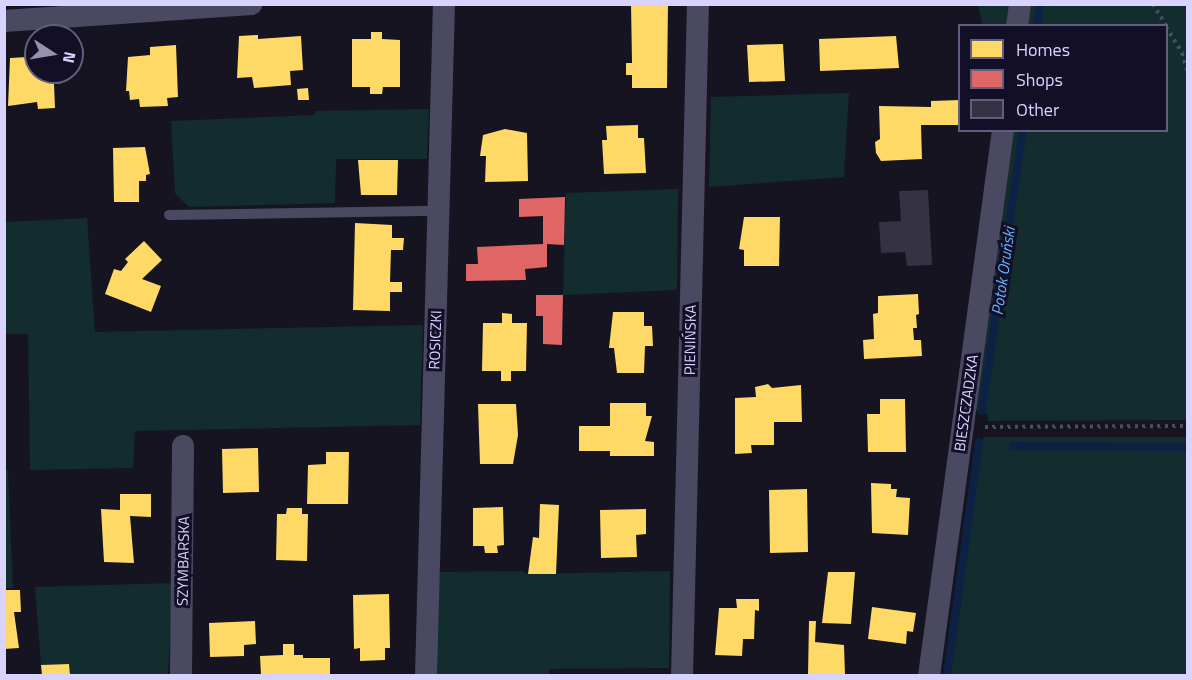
<!DOCTYPE html>
<meta charset="utf-8">
<style>
body{margin:0}
#map{position:relative;width:1192px;height:680px;overflow:hidden;background:#161421;font-family:"Titillium Web",sans-serif}
div>[style]{position:absolute}
[style*='--x']{left:calc(var(--x)*1px);top:calc(var(--y)*1px);width:calc(var(--w)*1px);rotate:calc(var(--a)*1deg)}
.green>*{inset:0;background:#132c2d}
.homes>*{inset:0;background:#ffd966}
.shops>*{inset:0;background:#e06666}
.stream>*{height:8px;margin:-4px;padding:0 4px;transform-origin:4px;border-radius:4px;background:#0d2144}
.building>*{inset:0;background:#343243}
.path>*{height:4px;margin-top:-2px;transform-origin:0;background:repeating-linear-gradient(90deg,#44505f 0 3px,transparent 0 7.5px)}
.service>*{height:10px;margin:-5px;padding:0 5px;transform-origin:5px;border-radius:5px;background:#4a4962}
.minor>*{height:22px;margin:-11px;padding:0 11px;transform-origin:11px;border-radius:11px;background:#4a4962}
span{translate:-50% -50%;white-space:nowrap;text-align:center;line-height:1.15;-webkit-text-stroke:6px #130f26;paint-order:stroke}
.street-label{font-size:15px;color:#d9d4ff}
.water-label{font-size:16px;color:#62b6ff;font-style:italic}
.frame{position:absolute;inset:0;border:6px solid #d9d4ff;pointer-events:none}
.legend{position:absolute;left:958px;top:24px;width:210px;height:108px;box-sizing:border-box;background:#130f26;border:2px solid #625e7d;margin:0;padding:8px 10px;list-style:none;font-size:18px;color:#d9d4ff}
.legend li{display:flex;align-items:center;gap:12px;height:30px}
.legend b{width:30px;border:2px solid #625e7d}
.north{position:absolute;left:24px;top:24px;width:60px;height:60px;box-sizing:border-box;background:#130f26;border:2px solid #625e7d;border-radius:50%;rotate:102deg;font-size:16px;font-weight:700;line-height:24px;text-align:center;color:#d9d4ff}
.north::after{content:'';display:block;margin:auto;width:21px;height:27px;background:#9591b1;clip-path:polygon(50% 0,100% 100%,50% 72%,0 100%)}
</style>
<div id="map">
<div class="green">
<div style="clip-path:polygon(978px 5px,1011px 5px,1009px 25px,982px 25px)"></div>
<div style="clip-path:polygon(1030px 5px,1187px 5px,1187px 420px,988px 421px,987px 414px,974px 410px,1012px 131px,1166px 130px,1166px 26px,1027px 25px)"></div>
<div style="clip-path:polygon(849px 93px,844px 177px,709px 187px,711px 97px)"></div>
<div style="clip-path:polygon(429px 109px,427px 159px,336px 159px,335px 203px,189px 207px,175px 193px,171px 121px,315px 115px,315px 111px)"></div>
<div style="clip-path:polygon(678px 189px,677px 290px,563px 295px,566px 193px)"></div>
<div style="clip-path:polygon(87px 218px,95px 332px,423px 325px,420px 425px,135px 431px,133px 468px,30px 470px,28px 334px,5px 334px,5px 222px)"></div>
<div style="clip-path:polygon(983px 437px,1187px 437px,1187px 675px,951px 675px)"></div>
<div style="clip-path:polygon(5px 470px,8px 470px,13px 588px,5px 588px)"></div>
<div style="clip-path:polygon(522px 571px,528px 574px,670px 571px,669px 668px,549px 669px,549px 676px,436px 676px,439px 572px)"></div>
<div style="clip-path:polygon(173px 583px,168px 675px,70px 675px,69px 664px,41px 665px,35px 587px)"></div>
</div>
<div class="homes">
<div style="clip-path:polygon(631px 4px,668px 4px,667px 88px,632px 88px,632px 75px,626px 75px,626px 63px,632px 63px)"></div>
<div style="clip-path:polygon(371px 32px,382px 32px,382px 39px,400px 40px,400px 87px,383px 87px,382px 94px,370px 94px,370px 87px,352px 87px,352px 39px,371px 39px)"></div>
<div style="clip-path:polygon(258px 35px,258px 39px,301px 36px,303px 70px,290px 71px,291px 85px,254px 88px,252px 77px,237px 78px,239px 36px)"></div>
<div style="clip-path:polygon(896px 36px,899px 68px,820px 71px,819px 39px)"></div>
<div style="clip-path:polygon(783px 44px,785px 81px,749px 82px,747px 45px)"></div>
<div style="clip-path:polygon(176px 45px,178px 97px,167px 98px,168px 106px,140px 107px,139px 99px,130px 100px,129px 91px,126px 91px,128px 57px,150px 55px,150px 47px)"></div>
<div style="clip-path:polygon(28px 57px,36px 58px,36px 72px,61px 72px,62px 83px,54px 84px,55px 108px,38px 109px,37px 102px,8px 106px,10px 58px)"></div>
<div style="clip-path:polygon(308px 88px,309px 100px,298px 100px,297px 89px)"></div>
<div style="clip-path:polygon(960px 100px,960px 125px,921px 125px,922px 159px,881px 161px,876px 153px,875px 142px,880px 139px,879px 106px,931px 107px,931px 101px)"></div>
<div style="clip-path:polygon(638px 125px,638px 138px,644px 138px,646px 173px,604px 174px,602px 140px,607px 140px,606px 126px)"></div>
<div style="clip-path:polygon(505px 129px,527px 133px,528px 181px,485px 182px,486px 156px,480px 156px,483px 135px)"></div>
<div style="clip-path:polygon(145px 147px,150px 174px,146px 175px,146px 181px,139px 181px,139px 202px,114px 202px,113px 148px)"></div>
<div style="clip-path:polygon(358px 160px,398px 160px,397px 195px,361px 195px)"></div>
<div style="clip-path:polygon(744px 217px,780px 217px,779px 266px,744px 266px,744px 250px,739px 249px)"></div>
<div style="clip-path:polygon(355px 223px,392px 225px,392px 238px,404px 238px,403px 250px,391px 250px,390px 282px,402px 282px,402px 292px,390px 292px,390px 311px,353px 310px)"></div>
<div style="clip-path:polygon(144px 241px,162px 260px,142px 279px,161px 286px,151px 312px,105px 294px,114px 269px,121px 271px,128px 262px,125px 259px)"></div>
<div style="clip-path:polygon(918px 294px,919px 314px,916px 315px,917px 328px,913px 328px,914px 340px,921px 340px,922px 356px,864px 359px,863px 340px,874px 339px,873px 314px,878px 313px,878px 296px)"></div>
<div style="clip-path:polygon(613px 312px,644px 312px,644px 326px,652px 326px,653px 346px,645px 346px,644px 373px,617px 373px,614px 348px,609px 348px)"></div>
<div style="clip-path:polygon(502px 313px,512px 314px,512px 323px,527px 323px,526px 371px,511px 371px,511px 381px,501px 381px,501px 371px,482px 371px,483px 323px,502px 323px)"></div>
<div style="clip-path:polygon(768px 384px,772px 388px,801px 385px,802px 422px,774px 422px,774px 445px,751px 445px,752px 453px,735px 454px,735px 398px,756px 397px,755px 387px)"></div>
<div style="clip-path:polygon(880px 399px,905px 399px,906px 452px,868px 452px,867px 414px,880px 414px)"></div>
<div style="clip-path:polygon(610px 403px,646px 403px,646px 416px,652px 416px,645px 441px,654px 442px,654px 456px,610px 456px,610px 451px,579px 451px,579px 426px,610px 426px)"></div>
<div style="clip-path:polygon(478px 404px,516px 404px,518px 435px,513px 464px,480px 464px)"></div>
<div style="clip-path:polygon(258px 448px,259px 492px,223px 493px,222px 449px)"></div>
<div style="clip-path:polygon(326px 452px,349px 452px,348px 504px,307px 504px,308px 465px,326px 464px)"></div>
<div style="clip-path:polygon(871px 483px,891px 484px,891px 489px,897px 489px,896px 497px,910px 498px,908px 535px,872px 533px)"></div>
<div style="clip-path:polygon(807px 489px,808px 552px,770px 553px,769px 490px)"></div>
<div style="clip-path:polygon(120px 494px,151px 494px,151px 517px,130px 516px,134px 563px,104px 562px,101px 509px,120px 510px)"></div>
<div style="clip-path:polygon(540px 504px,559px 505px,556px 574px,528px 574px,533px 537px,539px 538px)"></div>
<div style="clip-path:polygon(503px 507px,504px 545px,497px 546px,498px 553px,485px 553px,484px 546px,473px 546px,473px 508px)"></div>
<div style="clip-path:polygon(287px 508px,302px 508px,302px 514px,308px 514px,307px 561px,276px 560px,277px 514px,286px 514px)"></div>
<div style="clip-path:polygon(646px 509px,646px 534px,636px 535px,637px 557px,601px 558px,600px 510px)"></div>
<div style="clip-path:polygon(828px 572px,855px 572px,851px 624px,822px 623px)"></div>
<div style="clip-path:polygon(4px 590px,20px 590px,21px 612px,14px 612px,19px 648px,4px 649px)"></div>
<div style="clip-path:polygon(389px 594px,390px 648px,385px 648px,385px 660px,360px 661px,360px 648px,354px 649px,353px 595px)"></div>
<div style="clip-path:polygon(736px 599px,759px 599px,759px 611px,755px 610px,754px 639px,743px 639px,742px 656px,715px 655px,719px 608px,737px 608px)"></div>
<div style="clip-path:polygon(872px 607px,916px 613px,913px 632px,907px 631px,906px 644px,868px 639px)"></div>
<div style="clip-path:polygon(255px 621px,256px 644px,244px 645px,244px 656px,210px 657px,209px 623px)"></div>
<div style="clip-path:polygon(809px 621px,816px 621px,815px 642px,844px 645px,845px 675px,808px 675px)"></div>
<div style="clip-path:polygon(283px 644px,294px 644px,294px 655px,303px 655px,303px 658px,330px 658px,330px 675px,261px 675px,260px 656px,283px 655px)"></div>
<div style="clip-path:polygon(69px 664px,70px 675px,42px 675px,41px 665px)"></div>
</div>
<div class="shops">
<div style="clip-path:polygon(565px 197px,564px 245px,547px 244px,547px 267px,525px 269px,526px 280px,466px 281px,466px 264px,478px 264px,477px 247px,543px 244px,543px 216px,519px 217px,519px 199px)"></div>
<div style="clip-path:polygon(536px 295px,563px 295px,562px 345px,543px 344px,543px 316px,536px 316px)"></div>
</div>
<div class="stream">
<div style="--x:1037;--y:26;--w:22;--a:-82"></div>
<div style="--x:982;--y:411;--w:284;--a:-81.7"></div>
<div style="--x:1013;--y:446;--w:175;--a:0.3"></div>
<div style="--x:947;--y:676;--w:236;--a:-82.2"></div>
</div>
<div class="building">
<div style="clip-path:polygon(928px 190px,932px 265px,907px 266px,905px 252px,881px 253px,879px 222px,901px 221px,899px 191px)"></div>
</div>
<div class="path">
<div style="--x:1153;--y:4;--w:26;--a:59"></div>
<div style="--x:1166;--y:27;--w:31;--a:58"></div>
<div style="--x:1182;--y:53;--w:21;--a:73"></div>
<div style="--x:985;--y:427;--w:203;--a:-0.3"></div>
</div>
<div class="service">
<div style="--x:169;--y:215;--w:269;--a:-0.9"></div>
</div>
<div class="minor">
<div style="--x:4;--y:21;--w:248;--a:-3.9"></div>
<div style="--x:1017;--y:26;--w:22;--a:-82"></div>
<div style="--x:181;--y:676;--w:230;--a:-89.5"></div>
<div style="--x:426;--y:676;--w:672;--a:-88.47"></div>
<div style="--x:682;--y:676;--w:672;--a:-88.64"></div>
<div style="--x:929;--y:676;--w:551;--a:-82.28"></div>
</div>
<div class="street-label">
<span style="left:435px;top:340px;rotate:-88deg">ROSICZKI</span>
<span style="left:690px;top:340px;rotate:-89deg">PIENIŃSKA</span>
<span style="left:966px;top:403px;rotate:-82deg">BIESZCZADZKA</span>
<span style="left:183px;top:561px;rotate:-89deg">SZYMBARSKA</span>
</div>
<div class="water-label">
<span style="left:1003px;top:271px;rotate:-82deg">Potok Oruński</span>
</div>
<div class="frame"></div>
<ul class="legend">
<li><b style="height:16px;background:#ffd966"></b>Homes</li>
<li><b style="height:16px;background:#e06666"></b>Shops</li>
<li><b style="height:16px;background:#343243"></b>Other</li>
</ul>
<div class="north">N</div>
</div>
